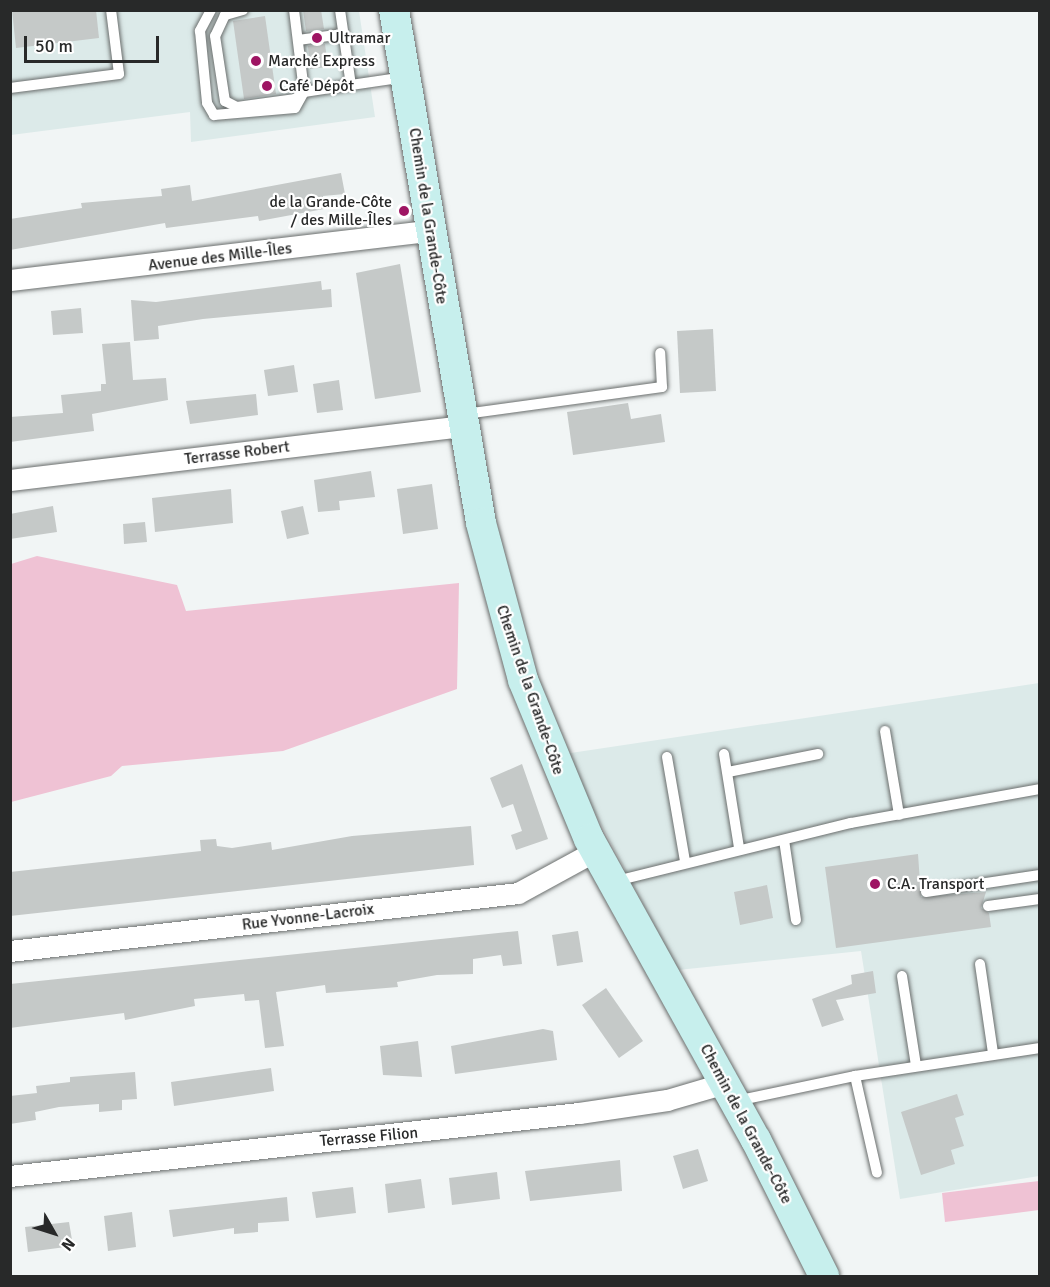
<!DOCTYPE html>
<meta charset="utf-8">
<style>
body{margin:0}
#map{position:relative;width:1050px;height:1287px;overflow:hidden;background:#f1f5f5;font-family:Signika,sans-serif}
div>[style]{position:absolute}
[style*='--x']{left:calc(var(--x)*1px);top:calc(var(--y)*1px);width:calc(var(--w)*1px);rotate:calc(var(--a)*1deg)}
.built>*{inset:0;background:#dceae9}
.green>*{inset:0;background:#efc2d4}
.building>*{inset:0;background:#c5c9c8}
.roads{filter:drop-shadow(0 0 2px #6a6e6d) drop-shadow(0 0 2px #6a6e6d)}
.service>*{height:10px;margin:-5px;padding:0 5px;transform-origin:5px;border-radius:5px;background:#fff}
.minor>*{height:21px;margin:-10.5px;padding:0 10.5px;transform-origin:10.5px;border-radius:10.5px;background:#fff}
.secondary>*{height:30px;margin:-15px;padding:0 15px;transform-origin:15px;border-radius:15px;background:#c7efed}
.dots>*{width:16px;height:16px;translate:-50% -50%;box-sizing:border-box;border:3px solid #fff;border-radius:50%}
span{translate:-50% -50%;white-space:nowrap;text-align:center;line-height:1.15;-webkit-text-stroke:4.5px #fff;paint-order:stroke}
.poi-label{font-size:16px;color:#282929}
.left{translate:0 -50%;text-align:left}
.right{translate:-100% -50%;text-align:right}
.street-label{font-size:16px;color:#282929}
.frame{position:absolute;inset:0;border:12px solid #282929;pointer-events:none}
.north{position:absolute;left:24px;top:1203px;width:60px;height:60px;-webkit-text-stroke:4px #fff;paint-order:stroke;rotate:129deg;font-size:16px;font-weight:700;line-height:24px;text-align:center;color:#282929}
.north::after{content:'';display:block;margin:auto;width:21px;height:27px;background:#282929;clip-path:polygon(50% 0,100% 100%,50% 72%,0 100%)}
.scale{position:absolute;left:24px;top:36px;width:135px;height:27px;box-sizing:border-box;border:3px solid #282929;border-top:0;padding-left:8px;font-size:18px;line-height:21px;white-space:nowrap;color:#282929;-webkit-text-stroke:4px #fff;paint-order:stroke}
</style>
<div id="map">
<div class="built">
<div style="clip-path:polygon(10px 11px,359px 11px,375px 117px,191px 142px,190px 112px,11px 135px)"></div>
<div style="clip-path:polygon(1039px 683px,1039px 1176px,900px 1199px,861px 951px,678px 970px,564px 754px)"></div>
</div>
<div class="green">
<div style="clip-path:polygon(37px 556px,177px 585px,186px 611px,459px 583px,457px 689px,283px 751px,122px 766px,111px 776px,11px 802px,11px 564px)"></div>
<div style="clip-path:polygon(1039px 1181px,1039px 1210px,945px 1222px,942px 1193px)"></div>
</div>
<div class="building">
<div style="clip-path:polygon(12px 10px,96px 10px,99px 38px,16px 48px)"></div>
<div style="clip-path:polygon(303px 10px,321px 10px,324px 29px,306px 31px)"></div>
<div style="clip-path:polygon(265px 16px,276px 94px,244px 99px,233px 21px)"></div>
<div style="clip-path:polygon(325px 44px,328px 67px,310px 69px,308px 46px)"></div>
<div style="clip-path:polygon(341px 173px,345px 194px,323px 196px,324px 209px,259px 221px,258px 216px,166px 228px,165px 223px,10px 250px,10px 219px,82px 208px,81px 203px,162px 196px,161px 189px,190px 185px,192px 201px)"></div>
<div style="clip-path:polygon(400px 264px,421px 392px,375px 399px,356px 273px)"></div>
<div style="clip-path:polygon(321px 281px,322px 290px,331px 289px,332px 307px,203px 319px,158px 326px,159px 339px,134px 341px,131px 300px,156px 302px)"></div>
<div style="clip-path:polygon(81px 308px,83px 333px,53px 335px,51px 311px)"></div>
<div style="clip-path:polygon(713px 329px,716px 391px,680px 393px,677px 331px)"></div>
<div style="clip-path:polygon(130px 342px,133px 380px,166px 378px,168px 400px,92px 414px,94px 431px,10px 442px,10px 417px,63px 413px,61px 395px,101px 391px,101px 384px,106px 384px,102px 344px)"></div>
<div style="clip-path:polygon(294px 365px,298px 392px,268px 396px,264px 370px)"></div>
<div style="clip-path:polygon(339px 380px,343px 410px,317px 413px,313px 384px)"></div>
<div style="clip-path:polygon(256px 394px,258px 415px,190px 424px,186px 401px)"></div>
<div style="clip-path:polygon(628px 403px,631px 419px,661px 414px,665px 442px,573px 455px,567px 412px)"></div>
<div style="clip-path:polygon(371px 471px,375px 497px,339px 501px,340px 510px,318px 512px,314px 480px)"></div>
<div style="clip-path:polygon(432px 484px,438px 529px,403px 534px,397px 489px)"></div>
<div style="clip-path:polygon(231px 489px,233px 523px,155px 532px,152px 498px)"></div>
<div style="clip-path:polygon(53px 506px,57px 532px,10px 539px,10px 514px)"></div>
<div style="clip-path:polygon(303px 506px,309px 534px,287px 539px,281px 511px)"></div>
<div style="clip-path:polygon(145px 522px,147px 542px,124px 544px,123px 524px)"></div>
<div style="clip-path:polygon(522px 764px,548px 839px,516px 850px,511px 835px,522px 831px,513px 804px,502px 808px,490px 778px)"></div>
<div style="clip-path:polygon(471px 826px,474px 865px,10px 916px,10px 872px,201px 851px,200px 840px,216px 839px,217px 846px,232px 848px,271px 842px,272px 850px,352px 836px)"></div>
<div style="clip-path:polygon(918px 854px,921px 897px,986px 892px,981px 908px,989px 913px,991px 927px,836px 948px,825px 867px)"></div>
<div style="clip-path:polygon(767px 885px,773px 918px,740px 925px,734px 892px)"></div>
<div style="clip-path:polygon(518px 931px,522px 964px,503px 966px,501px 955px,473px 959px,473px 974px,437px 975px,397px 982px,398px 987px,326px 993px,325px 985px,276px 992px,284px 1046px,265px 1048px,259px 1000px,245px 1001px,244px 994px,194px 999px,195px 1006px,125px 1020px,124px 1013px,10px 1028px,10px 984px)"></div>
<div style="clip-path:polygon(578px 931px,583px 962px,557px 966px,552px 935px)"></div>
<div style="clip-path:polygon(873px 971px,876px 993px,836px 1000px,844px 1020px,822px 1027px,812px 999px,852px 984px,851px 975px)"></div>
<div style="clip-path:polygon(606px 988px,643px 1041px,619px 1058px,582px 1005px)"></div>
<div style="clip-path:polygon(543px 1029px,553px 1031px,557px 1060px,455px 1074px,451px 1046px)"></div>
<div style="clip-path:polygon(418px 1041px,422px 1077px,383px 1075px,380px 1046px)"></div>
<div style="clip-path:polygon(271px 1068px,274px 1091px,174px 1106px,171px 1082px)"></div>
<div style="clip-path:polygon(135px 1072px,137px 1099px,122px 1100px,122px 1110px,99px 1112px,99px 1104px,59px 1107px,35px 1112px,36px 1120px,10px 1124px,10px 1096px,37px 1093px,36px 1086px,70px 1082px,70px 1077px)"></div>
<div style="clip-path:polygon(957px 1094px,964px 1115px,955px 1118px,964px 1146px,951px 1150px,955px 1164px,921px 1175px,901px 1112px)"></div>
<div style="clip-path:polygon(698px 1149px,708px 1181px,683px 1189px,673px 1156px)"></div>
<div style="clip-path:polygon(620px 1160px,622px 1191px,530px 1201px,525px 1171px)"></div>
<div style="clip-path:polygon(497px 1172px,500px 1199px,452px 1205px,449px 1178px)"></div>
<div style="clip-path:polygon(421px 1179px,425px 1208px,388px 1213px,385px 1184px)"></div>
<div style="clip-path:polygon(353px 1187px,356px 1213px,316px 1218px,312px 1192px)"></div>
<div style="clip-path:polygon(287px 1197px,289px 1221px,258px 1223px,258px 1232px,234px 1234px,234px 1228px,173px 1237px,169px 1210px)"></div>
<div style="clip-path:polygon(132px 1212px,136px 1247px,108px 1251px,104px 1216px)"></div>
<div style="clip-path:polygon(69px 1222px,73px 1246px,28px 1252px,25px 1227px)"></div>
</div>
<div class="roads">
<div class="service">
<div style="--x:211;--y:10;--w:24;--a:118"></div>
<div style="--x:200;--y:31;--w:72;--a:84.4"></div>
<div style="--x:207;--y:103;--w:14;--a:60"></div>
<div style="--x:214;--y:115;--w:81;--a:-4.9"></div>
<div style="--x:295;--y:108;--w:18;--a:-61"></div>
<div style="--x:243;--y:10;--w:19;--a:164"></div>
<div style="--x:225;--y:15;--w:23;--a:115"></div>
<div style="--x:215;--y:36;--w:66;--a:81.3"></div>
<div style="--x:225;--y:101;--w:13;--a:27"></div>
<div style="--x:237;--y:107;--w:59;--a:-7.9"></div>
<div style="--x:295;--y:99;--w:10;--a:-37"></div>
<div style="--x:294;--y:10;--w:83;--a:83"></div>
<div style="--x:304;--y:92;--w:48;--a:-8.5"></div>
<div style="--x:340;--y:10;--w:76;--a:81.7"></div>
<div style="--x:351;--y:85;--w:55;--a:-8.4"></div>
<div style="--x:298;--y:40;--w:46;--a:-7.4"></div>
<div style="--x:10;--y:88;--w:110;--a:-7.3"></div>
<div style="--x:119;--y:74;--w:64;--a:-97.1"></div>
<div style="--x:465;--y:414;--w:199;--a:-7.8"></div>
<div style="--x:662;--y:387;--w:34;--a:-93"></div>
<div style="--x:885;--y:731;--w:85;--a:80.5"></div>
<div style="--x:724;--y:754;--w:95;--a:80.9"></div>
<div style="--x:667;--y:757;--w:106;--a:80.2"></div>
<div style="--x:728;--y:772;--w:92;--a:-11.3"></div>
<div style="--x:784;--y:840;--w:81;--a:81.5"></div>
<div style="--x:616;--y:881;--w:242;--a:-13.9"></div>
<div style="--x:851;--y:823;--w:192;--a:-10.2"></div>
<div style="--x:926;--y:892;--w:115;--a:-8.5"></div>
<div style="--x:988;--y:906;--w:52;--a:-7.7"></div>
<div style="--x:980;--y:964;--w:90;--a:81.7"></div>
<div style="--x:902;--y:976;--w:90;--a:81.1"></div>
<div style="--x:855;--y:1076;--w:187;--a:-8.6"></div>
<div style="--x:736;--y:1101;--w:122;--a:-11.9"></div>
<div style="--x:855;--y:1076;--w:99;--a:77.2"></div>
</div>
<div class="minor">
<div style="--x:10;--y:280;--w:422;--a:-6.7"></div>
<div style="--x:10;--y:480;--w:457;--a:-6.8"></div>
<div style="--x:10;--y:951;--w:511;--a:-6.51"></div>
<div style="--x:518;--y:893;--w:88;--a:-28.6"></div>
<div style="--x:10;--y:1176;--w:572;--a:-6.32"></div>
<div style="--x:579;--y:1113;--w:89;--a:-8.4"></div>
<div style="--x:667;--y:1100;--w:60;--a:-16.3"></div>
</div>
<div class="secondary">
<div style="--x:394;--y:10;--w:520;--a:80.37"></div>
<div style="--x:481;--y:523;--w:163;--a:75"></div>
<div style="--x:523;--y:680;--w:172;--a:67.5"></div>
<div style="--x:589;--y:839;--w:344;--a:61"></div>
<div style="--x:756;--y:1140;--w:152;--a:63.4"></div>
</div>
</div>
<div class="dots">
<div style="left:317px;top:38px;background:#9e1563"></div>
<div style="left:256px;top:61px;background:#9e1563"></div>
<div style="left:267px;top:86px;background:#9e1563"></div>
<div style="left:404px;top:211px;background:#9e1563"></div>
<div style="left:875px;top:884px;background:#9e1563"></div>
</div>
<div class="poi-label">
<span class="left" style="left:329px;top:38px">Ultramar</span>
<span class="left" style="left:268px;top:61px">Marché Express</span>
<span class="left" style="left:279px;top:86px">Café Dépôt</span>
<span class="right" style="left:392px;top:211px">de la Grande-Côte<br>/ des Mille-Îles</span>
<span class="left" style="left:887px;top:884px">C.A. Transport</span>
</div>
<div class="street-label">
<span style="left:428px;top:216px;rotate:81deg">Chemin de la Grande-Côte</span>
<span style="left:220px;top:257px;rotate:-7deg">Avenue des Mille-Îles</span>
<span style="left:237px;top:453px;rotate:-7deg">Terrasse Robert</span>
<span style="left:530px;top:690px;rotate:71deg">Chemin de la Grande-Côte</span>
<span style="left:308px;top:917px;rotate:-7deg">Rue Yvonne-Lacroix</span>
<span style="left:746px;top:1124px;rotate:62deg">Chemin de la Grande-Côte</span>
<span style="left:369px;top:1137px;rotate:-5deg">Terrasse Filion</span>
</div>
<div class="frame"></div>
<div class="north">N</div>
<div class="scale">50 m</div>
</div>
